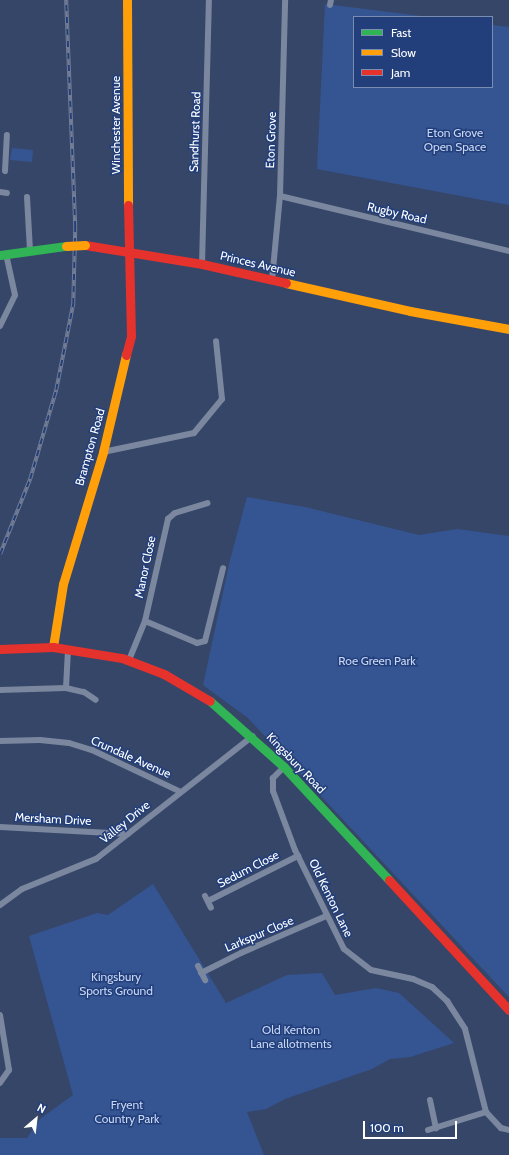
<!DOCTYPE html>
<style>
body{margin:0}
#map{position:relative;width:509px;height:1155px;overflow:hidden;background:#364668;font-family:Cabin,sans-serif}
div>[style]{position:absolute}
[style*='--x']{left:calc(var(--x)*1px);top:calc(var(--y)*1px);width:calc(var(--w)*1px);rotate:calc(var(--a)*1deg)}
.green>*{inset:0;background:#355592}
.street>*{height:6px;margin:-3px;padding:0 3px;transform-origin:3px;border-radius:3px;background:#7b879e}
.fast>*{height:9px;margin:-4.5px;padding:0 4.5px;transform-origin:4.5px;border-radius:4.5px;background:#30b455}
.slow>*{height:9px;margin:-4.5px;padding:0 4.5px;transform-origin:4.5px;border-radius:4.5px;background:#ff9f0a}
.jam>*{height:9px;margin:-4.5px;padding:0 4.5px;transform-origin:4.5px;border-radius:4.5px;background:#e5322d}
.rail>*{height:3.5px;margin-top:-1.75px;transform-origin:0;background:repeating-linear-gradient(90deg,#223f7c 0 6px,#727d97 0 12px);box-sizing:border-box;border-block:1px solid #727d97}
.slow-bridge>*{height:9px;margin:-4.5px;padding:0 4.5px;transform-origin:4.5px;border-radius:4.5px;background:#ff9f0a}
span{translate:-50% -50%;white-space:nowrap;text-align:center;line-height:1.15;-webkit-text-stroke:3px #223f7c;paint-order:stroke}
.street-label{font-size:12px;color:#fff}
.park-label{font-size:12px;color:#c8d7f4}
.legend{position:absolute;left:353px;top:16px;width:140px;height:72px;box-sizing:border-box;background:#223f7c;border:1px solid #7a8cb0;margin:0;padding:5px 7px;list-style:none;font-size:12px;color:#fff}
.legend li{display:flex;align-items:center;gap:8px;height:20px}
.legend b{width:20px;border:1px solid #7a8cb0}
.north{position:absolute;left:16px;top:1099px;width:40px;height:40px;-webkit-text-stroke:3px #223f7c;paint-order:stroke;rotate:28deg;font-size:11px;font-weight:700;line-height:16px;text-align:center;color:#fff}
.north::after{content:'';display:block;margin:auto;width:14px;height:18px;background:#fff;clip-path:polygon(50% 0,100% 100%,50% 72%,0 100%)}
.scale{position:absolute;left:363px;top:1121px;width:94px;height:18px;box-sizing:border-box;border:2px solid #fff;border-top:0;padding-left:5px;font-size:12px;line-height:14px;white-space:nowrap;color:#fff;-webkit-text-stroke:3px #223f7c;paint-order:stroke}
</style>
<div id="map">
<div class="green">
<div style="clip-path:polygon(325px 4px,429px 17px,354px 17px,354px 87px,492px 87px,492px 25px,509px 27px,509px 205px,317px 169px)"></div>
<div style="clip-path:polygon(12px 148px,33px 150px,32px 162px,10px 160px)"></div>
<div style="clip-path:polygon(247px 497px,305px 507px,419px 535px,457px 529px,509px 536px,509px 997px,248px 718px,203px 685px,230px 560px)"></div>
<div style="clip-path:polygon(153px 884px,226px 1003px,287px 975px,322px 973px,335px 995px,376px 988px,399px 993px,454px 1043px,410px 1057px,390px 1059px,372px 1069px,285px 1099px,266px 1109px,247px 1112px,264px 1155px,0 1155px,0 1138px,27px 1138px,40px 1119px,73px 1095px,29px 936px,97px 913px,108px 915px)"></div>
</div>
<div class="street">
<div style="--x:330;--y:5;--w:5;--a:-79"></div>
<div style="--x:5;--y:171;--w:36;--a:-87"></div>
<div style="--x:0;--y:192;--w:7;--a:8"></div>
<div style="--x:280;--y:196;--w:236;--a:13.5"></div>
<div style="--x:27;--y:197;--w:54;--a:86.8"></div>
<div style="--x:202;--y:264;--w:264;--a:-88.5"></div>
<div style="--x:272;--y:280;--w:84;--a:-84.6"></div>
<div style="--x:280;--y:196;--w:196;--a:-88.5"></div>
<div style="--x:0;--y:326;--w:34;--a:-64"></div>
<div style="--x:15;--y:295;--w:42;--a:-102.4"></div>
<div style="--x:103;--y:452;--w:93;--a:-11.8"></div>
<div style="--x:194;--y:433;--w:44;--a:-50.5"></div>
<div style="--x:222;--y:399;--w:58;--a:-95.9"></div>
<div style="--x:145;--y:621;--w:56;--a:22.9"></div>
<div style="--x:197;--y:643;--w:8;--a:-14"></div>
<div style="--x:205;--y:641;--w:75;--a:-76.1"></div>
<div style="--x:129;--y:660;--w:42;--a:-67.7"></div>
<div style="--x:145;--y:621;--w:105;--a:-77.3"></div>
<div style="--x:168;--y:519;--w:9;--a:-41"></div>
<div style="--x:175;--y:513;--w:34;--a:-17"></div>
<div style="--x:66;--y:688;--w:39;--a:-87"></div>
<div style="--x:0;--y:690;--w:66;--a:-1.7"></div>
<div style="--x:66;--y:688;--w:18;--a:13"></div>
<div style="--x:84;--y:692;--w:14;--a:34"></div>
<div style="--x:0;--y:741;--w:40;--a:-1.4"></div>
<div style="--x:40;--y:740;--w:29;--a:6"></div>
<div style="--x:69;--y:743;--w:24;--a:17"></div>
<div style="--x:92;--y:750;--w:98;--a:25.3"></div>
<div style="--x:284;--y:767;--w:16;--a:135"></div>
<div style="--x:273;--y:778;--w:13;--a:90"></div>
<div style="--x:273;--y:791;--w:63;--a:69.6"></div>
<div style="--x:295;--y:850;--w:110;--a:63.7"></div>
<div style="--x:344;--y:949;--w:34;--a:38"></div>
<div style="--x:371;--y:970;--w:43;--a:12.1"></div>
<div style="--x:413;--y:979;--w:21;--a:23"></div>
<div style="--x:432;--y:987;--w:21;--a:43"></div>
<div style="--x:447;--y:1001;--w:33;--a:57"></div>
<div style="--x:465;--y:1029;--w:86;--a:75.8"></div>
<div style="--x:486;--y:1112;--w:22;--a:47"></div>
<div style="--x:501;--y:1128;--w:8;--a:14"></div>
<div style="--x:0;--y:827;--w:128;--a:3.1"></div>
<div style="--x:205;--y:896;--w:13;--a:63"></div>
<div style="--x:208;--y:901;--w:101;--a:-26.6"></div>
<div style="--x:0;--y:905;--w:27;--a:-36"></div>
<div style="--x:22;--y:889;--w:80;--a:-22.1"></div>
<div style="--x:96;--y:859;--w:199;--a:-38.1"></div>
<div style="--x:198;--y:966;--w:16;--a:63"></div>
<div style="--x:201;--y:973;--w:45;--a:-26.6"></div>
<div style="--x:241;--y:953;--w:93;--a:-23.5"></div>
<div style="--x:0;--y:1015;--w:56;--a:80.7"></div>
<div style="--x:9;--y:1070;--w:16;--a:125"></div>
<div style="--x:430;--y:1100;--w:29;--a:78"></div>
<div style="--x:428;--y:1130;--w:61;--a:-17.2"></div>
</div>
<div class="fast">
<div style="--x:0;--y:255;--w:67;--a:-7.8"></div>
<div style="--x:210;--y:701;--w:99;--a:41.7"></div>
<div style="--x:284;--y:767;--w:154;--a:47.1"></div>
</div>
<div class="slow">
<div style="--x:127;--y:0;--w:205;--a:89.7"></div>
<div style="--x:286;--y:283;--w:127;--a:12.7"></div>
<div style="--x:410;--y:311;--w:101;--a:10.3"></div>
<div style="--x:53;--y:647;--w:64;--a:-81"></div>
<div style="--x:63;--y:584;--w:138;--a:-73.1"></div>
<div style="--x:103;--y:452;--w:100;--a:-76.7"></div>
</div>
<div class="jam">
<div style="--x:85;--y:245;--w:119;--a:9.2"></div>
<div style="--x:202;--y:264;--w:86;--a:12.7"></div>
<div style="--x:126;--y:355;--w:20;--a:-75"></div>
<div style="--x:131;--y:336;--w:131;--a:-91.3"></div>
<div style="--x:0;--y:649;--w:53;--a:-2.2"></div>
<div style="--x:53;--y:647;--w:70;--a:9.1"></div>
<div style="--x:122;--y:658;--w:45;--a:20.9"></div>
<div style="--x:164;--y:674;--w:53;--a:30.4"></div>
<div style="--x:389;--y:880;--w:177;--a:47.3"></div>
</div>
<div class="rail">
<div style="--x:0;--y:554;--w:81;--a:-68.2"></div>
<div style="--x:30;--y:479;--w:93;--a:-73.7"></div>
<div style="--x:56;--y:390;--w:88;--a:-78.8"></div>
<div style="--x:73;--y:304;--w:77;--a:-88.5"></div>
<div style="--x:75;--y:227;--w:227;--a:-92.3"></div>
</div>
<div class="slow-bridge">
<div style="--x:66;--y:246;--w:19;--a:-3"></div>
</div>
<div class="street-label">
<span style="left:116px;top:125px;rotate:-90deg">Winchester Avenue</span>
<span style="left:195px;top:132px;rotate:-88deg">Sandhurst Road</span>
<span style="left:271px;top:140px;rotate:-88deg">Eton Grove</span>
<span style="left:397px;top:213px;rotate:13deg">Rugby Road</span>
<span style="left:258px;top:264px;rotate:13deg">Princes Avenue</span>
<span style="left:90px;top:447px;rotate:-74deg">Brampton Road</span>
<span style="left:145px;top:567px;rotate:-78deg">Manor Close</span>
<span style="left:131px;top:757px;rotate:24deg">Crundale Avenue</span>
<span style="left:296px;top:763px;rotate:46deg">Kingsbury Road</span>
<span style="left:53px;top:819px;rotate:3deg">Mersham Drive</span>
<span style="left:125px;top:822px;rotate:-39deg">Valley Drive</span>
<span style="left:248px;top:869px;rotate:-27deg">Sedum Close</span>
<span style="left:331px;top:898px;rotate:64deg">Old Kenton Lane</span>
<span style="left:259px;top:934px;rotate:-23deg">Larkspur Close</span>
</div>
<div class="park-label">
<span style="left:455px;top:140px">Eton Grove<br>Open Space</span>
<span style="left:377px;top:661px">Roe Green Park</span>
<span style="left:116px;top:984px">Kingsbury<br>Sports Ground</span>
<span style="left:291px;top:1037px">Old Kenton<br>Lane allotments</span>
<span style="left:127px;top:1112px">Fryent<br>Country Park</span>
</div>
<ul class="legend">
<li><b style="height:5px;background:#30b455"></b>Fast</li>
<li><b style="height:5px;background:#ff9f0a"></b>Slow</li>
<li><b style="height:5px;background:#e5322d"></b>Jam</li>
</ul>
<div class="north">N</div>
<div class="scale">100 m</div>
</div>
